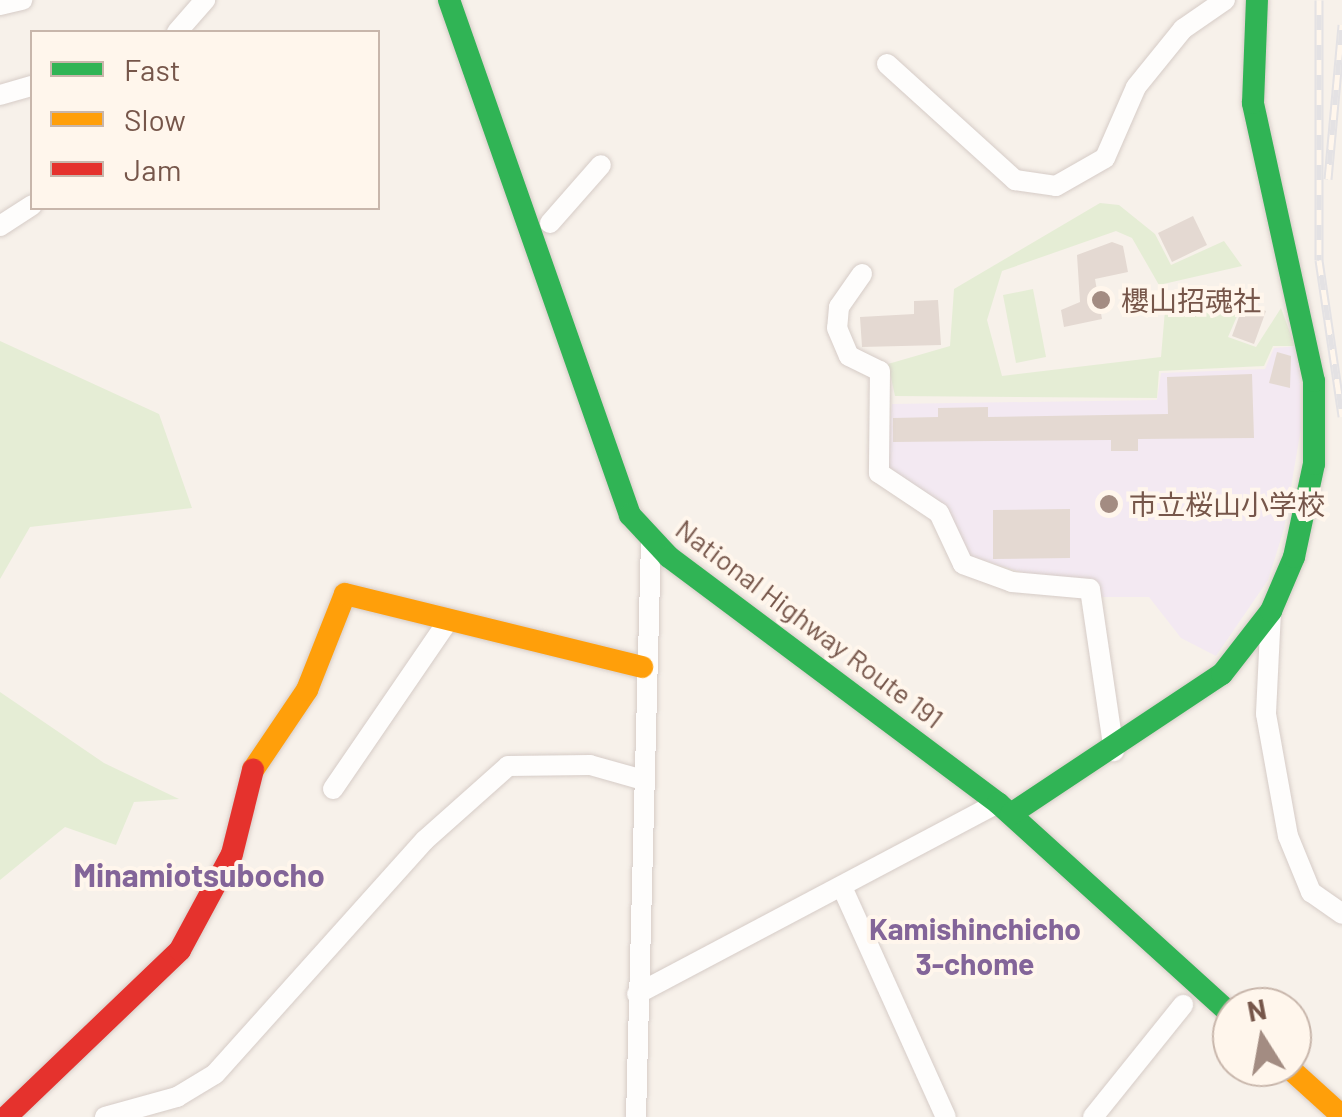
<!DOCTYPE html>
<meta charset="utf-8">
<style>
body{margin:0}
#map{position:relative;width:1342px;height:1117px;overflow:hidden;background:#f7f1ea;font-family:Barlow,"Noto Sans JP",sans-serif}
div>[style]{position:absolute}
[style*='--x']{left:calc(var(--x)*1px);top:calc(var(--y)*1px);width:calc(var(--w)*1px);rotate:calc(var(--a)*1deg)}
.education>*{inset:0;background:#f3e9f2}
.green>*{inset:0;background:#e5edd5}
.building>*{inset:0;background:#e4d9d2}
.roads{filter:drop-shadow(0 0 2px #d6ccc7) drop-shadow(0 0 2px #d6ccc7)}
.street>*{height:20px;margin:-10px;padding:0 10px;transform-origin:10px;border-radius:10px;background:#fefdfc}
.fast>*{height:22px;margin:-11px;padding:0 11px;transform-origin:11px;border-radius:11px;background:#30b455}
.slow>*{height:22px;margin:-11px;padding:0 11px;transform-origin:11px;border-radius:11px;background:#ff9f0a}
.jam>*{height:22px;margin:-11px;padding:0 11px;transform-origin:11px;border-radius:11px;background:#e5322d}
.rail>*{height:9px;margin-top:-4.5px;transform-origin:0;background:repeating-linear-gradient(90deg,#fff6ec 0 15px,#e4e2e4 0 30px);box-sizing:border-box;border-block:2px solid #e4e2e4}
.dots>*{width:28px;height:28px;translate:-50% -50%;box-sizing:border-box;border:5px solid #fff6ec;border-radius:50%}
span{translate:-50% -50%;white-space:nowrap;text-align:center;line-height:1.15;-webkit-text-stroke:8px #fff6ec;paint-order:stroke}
.poi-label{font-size:28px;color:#76564a}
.left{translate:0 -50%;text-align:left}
.street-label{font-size:28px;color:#76564a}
.neighbourhood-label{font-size:30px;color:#836599;font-weight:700}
.quarter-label{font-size:32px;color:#836599;font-weight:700}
.legend{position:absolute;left:30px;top:30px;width:350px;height:180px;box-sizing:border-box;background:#fff6ec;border:2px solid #c8b6ab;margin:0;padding:12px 18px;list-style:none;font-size:30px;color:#76564a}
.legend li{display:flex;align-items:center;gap:20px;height:50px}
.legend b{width:50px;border:2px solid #c8b6ab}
.north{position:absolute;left:1212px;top:987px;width:100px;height:100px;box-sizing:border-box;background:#fff6ec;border:2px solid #c8b6ab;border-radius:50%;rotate:349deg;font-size:28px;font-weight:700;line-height:40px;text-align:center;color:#76564a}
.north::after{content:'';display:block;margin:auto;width:35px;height:45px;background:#a38c82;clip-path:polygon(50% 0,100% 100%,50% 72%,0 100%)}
</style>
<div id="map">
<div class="education">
<div style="clip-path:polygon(1299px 346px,1301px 428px,1284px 529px,1268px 580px,1216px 656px,1181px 638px,1149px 597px,1100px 597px,960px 553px,885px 469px,892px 404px,1157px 400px,1161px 373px,1265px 369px,1274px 348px)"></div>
</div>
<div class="green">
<div style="clip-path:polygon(1100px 203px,1119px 205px,1155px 234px,1171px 265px,1224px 241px,1242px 266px,1159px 285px,1132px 238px,1116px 231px,1002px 271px,987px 320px,1002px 376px,1161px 357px,1165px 310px,1247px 293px,1228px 337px,1256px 347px,1281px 308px,1295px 346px,1273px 346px,1264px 366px,1159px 371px,1157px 398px,895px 396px,888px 364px,950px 346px,954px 289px)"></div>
<div style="clip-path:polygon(1033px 289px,1046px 357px,1016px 363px,1003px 295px)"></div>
<div style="clip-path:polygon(0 341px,159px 414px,192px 508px,30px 527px,0 579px)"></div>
<div style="clip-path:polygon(0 692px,104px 763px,179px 799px,134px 802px,116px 845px,65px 827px,0 880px)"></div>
</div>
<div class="building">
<div style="clip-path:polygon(1193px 216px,1207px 245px,1172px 262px,1158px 233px)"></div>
<div style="clip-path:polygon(1112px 242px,1123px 246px,1128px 272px,1095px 279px,1102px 319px,1064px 327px,1061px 310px,1080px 302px,1077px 255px)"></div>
<div style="clip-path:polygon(938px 300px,941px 345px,862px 347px,860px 317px,914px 314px,914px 301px)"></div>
<div style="clip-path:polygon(1244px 303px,1266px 311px,1254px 344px,1232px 336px)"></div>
<div style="clip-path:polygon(1277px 352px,1291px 356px,1290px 388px,1269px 383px)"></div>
<div style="clip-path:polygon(1252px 374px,1254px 438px,1138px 439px,1138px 451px,1111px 451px,1111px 440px,893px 442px,893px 418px,938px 417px,938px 408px,988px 407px,988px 417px,1168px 414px,1167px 377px)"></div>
<div style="clip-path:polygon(1070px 509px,1070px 558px,993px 559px,993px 510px)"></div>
</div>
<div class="roads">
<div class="street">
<div style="--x:0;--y:5;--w:23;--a:-13"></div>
<div style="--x:177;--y:32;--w:43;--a:-48.8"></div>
<div style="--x:887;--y:64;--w:173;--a:42.2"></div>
<div style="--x:1015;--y:180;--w:41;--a:8.3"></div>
<div style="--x:1056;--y:186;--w:56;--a:-29.7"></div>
<div style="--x:1105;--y:158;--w:77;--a:-66.4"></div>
<div style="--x:1136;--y:87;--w:75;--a:-51"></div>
<div style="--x:1183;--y:29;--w:51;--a:-34.6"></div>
<div style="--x:0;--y:95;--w:33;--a:-16"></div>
<div style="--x:550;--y:223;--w:77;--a:-48.7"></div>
<div style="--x:0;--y:226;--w:38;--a:-33"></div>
<div style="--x:862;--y:274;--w:40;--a:124.9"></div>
<div style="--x:839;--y:307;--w:21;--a:95"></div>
<div style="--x:837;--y:328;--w:30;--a:67"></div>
<div style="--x:849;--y:356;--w:34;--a:26"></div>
<div style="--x:880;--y:371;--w:102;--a:90.6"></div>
<div style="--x:879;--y:473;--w:72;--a:33.7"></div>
<div style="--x:939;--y:513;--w:56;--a:64.8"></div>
<div style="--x:963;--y:564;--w:52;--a:20.2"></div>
<div style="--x:1012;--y:582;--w:78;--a:5.1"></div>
<div style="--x:1090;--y:589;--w:164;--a:81.6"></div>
<div style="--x:1271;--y:611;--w:103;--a:92.8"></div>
<div style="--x:1266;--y:714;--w:124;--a:79.8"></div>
<div style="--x:1288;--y:836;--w:61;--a:67.7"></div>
<div style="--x:1311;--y:892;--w:38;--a:35"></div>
<div style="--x:333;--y:789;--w:204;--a:-55.6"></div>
<div style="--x:842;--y:887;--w:252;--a:65.7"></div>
<div style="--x:637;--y:994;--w:408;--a:-27.9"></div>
<div style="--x:105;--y:1117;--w:75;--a:-15.5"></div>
<div style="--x:177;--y:1097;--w:44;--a:-31.2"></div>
<div style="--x:215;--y:1074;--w:314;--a:-48.1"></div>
<div style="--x:425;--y:840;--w:111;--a:-41.7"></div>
<div style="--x:508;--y:766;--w:82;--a:-0.7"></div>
<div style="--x:590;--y:765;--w:55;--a:15.8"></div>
<div style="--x:636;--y:1117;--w:577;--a:-88.51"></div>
<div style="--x:1093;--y:1117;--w:144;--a:-51.2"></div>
</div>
<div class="fast">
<div style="--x:449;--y:0;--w:546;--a:70.64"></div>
<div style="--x:630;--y:515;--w:57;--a:47.1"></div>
<div style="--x:669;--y:557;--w:411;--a:36.8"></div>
<div style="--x:998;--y:803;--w:316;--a:42.2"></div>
<div style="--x:1011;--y:814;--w:253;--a:-33.6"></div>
<div style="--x:1222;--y:674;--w:80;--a:-52.1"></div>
<div style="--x:1271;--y:611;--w:59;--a:-66.9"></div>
<div style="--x:1294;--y:557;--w:95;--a:-77.9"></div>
<div style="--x:1314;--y:464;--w:83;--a:-90"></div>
<div style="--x:1314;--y:381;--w:285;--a:-102.4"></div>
<div style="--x:1253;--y:103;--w:103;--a:-87.8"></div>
</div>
<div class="slow">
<div style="--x:253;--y:770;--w:97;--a:-56"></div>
<div style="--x:307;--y:690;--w:103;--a:-68.4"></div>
<div style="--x:345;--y:594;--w:306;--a:13.8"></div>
<div style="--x:1288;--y:1067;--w:73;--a:42.2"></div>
</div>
<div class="jam">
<div style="--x:6;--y:1117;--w:241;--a:-43.8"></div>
<div style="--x:180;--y:950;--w:109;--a:-61.6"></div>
<div style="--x:232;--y:854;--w:87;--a:-76"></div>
</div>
</div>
<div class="rail">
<div style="--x:1319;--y:0;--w:260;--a:90"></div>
<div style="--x:1319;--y:260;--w:158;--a:81.6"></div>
<div style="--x:1328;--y:179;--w:155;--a:-84.8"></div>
</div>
<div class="dots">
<div style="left:1101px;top:300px;background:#a38c82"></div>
<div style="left:1109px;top:504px;background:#a38c82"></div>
</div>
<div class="poi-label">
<span class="left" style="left:1121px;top:300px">櫻山招魂社</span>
<span class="left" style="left:1129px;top:504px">市立桜山小学校</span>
</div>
<div class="street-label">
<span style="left:810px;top:623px;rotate:37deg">National Highway Route 191</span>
</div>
<div class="neighbourhood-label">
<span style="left:975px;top:945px">Kamishinchicho<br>3-chome</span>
</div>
<div class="quarter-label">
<span style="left:199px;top:874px">Minamiotsubocho</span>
</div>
<ul class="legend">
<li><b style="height:12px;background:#30b455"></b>Fast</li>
<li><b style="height:12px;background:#ff9f0a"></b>Slow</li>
<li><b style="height:12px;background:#e5322d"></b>Jam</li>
</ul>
<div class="north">N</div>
</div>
